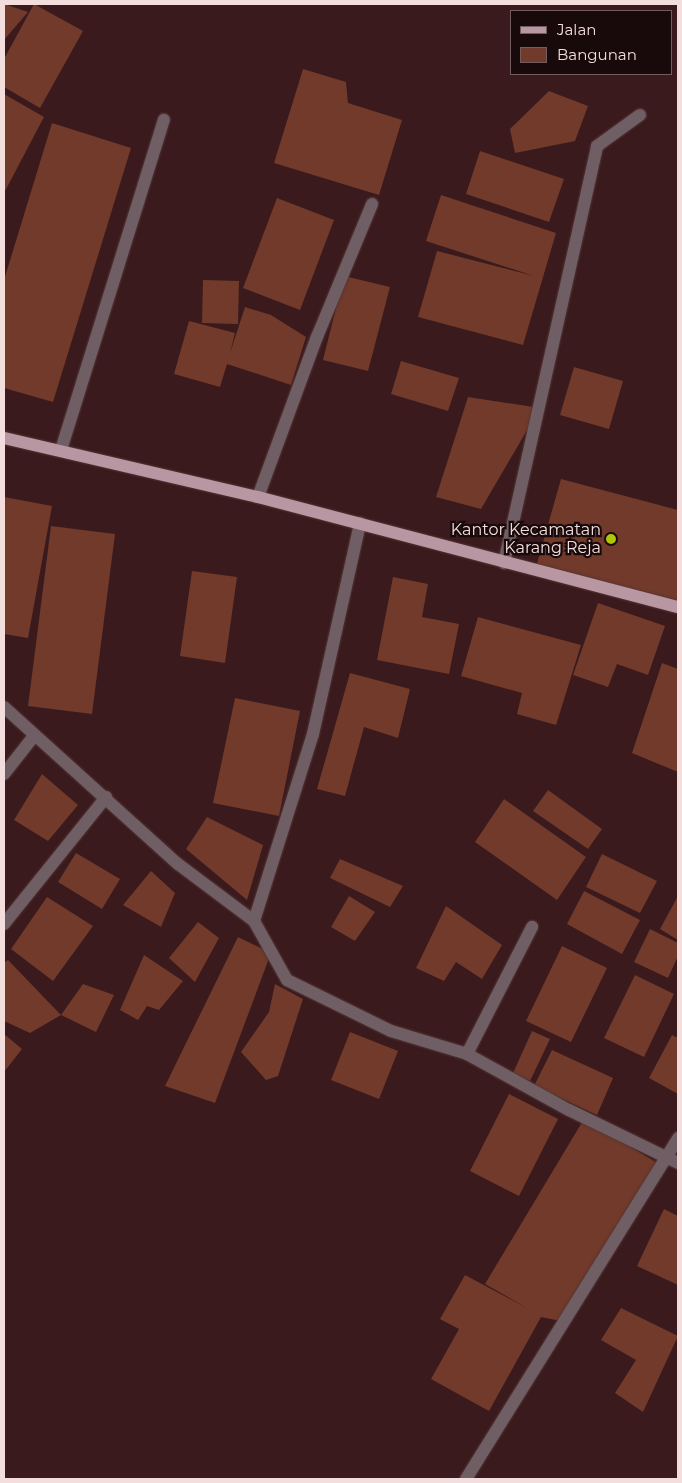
<!DOCTYPE html>
<style>
body{margin:0}
#map{position:relative;width:682px;height:1483px;overflow:hidden;background:#3a1a1c;font-family:Montserrat,sans-serif}
div>[style]{position:absolute}
[style*='--x']{left:calc(var(--x)*1px);top:calc(var(--y)*1px);width:calc(var(--w)*1px);rotate:calc(var(--a)*1deg)}
.building>*{inset:0;background:#713a2a}
.roads{filter:drop-shadow(0 0 1px #543537) drop-shadow(0 0 1px #543537)}
.minor>*{height:12px;margin:-6px;padding:0 6px;transform-origin:6px;border-radius:6px;background:#6f5e64}
.primary>*{height:12px;margin:-6px;padding:0 6px;transform-origin:6px;border-radius:6px;background:#b997a2}
.dots>*{width:14px;height:14px;translate:-50% -50%;box-sizing:border-box;border:2px solid #180a0a;border-radius:50%}
span{translate:-50% -50%;white-space:nowrap;text-align:center;line-height:1.15;-webkit-text-stroke:4.5px #180a0a;paint-order:stroke}
.poi-label{font-size:16px;color:#f4dddd}
.right{translate:-100% -50%;text-align:right}
.frame{position:absolute;inset:0;border:5px solid #f4dddd;pointer-events:none}
.legend{position:absolute;left:510px;top:10px;width:162px;height:65px;box-sizing:border-box;background:#180a0a;border:1px solid #705e5e;margin:0;padding:6px 9px;list-style:none;font-size:15px;color:#f4dddd}
.legend li{display:flex;align-items:center;gap:10px;height:25px}
.legend b{width:25px;border:1px solid #705e5e}
</style>
<div id="map">
<div class="building">
<div style="clip-path:polygon(4px 4px,28px 12px,4px 40px)"></div>
<div style="clip-path:polygon(34px 4px,83px 31px,40px 108px,4px 87px,4px 59px)"></div>
<div style="clip-path:polygon(303px 69px,346px 82px,348px 103px,402px 120px,379px 195px,274px 163px)"></div>
<div style="clip-path:polygon(549px 91px,588px 106px,575px 141px,515px 153px,510px 129px)"></div>
<div style="clip-path:polygon(4px 94px,44px 117px,4px 193px)"></div>
<div style="clip-path:polygon(52px 123px,131px 148px,53px 402px,4px 388px,4px 280px)"></div>
<div style="clip-path:polygon(480px 151px,564px 179px,549px 222px,466px 194px)"></div>
<div style="clip-path:polygon(441px 195px,556px 233px,523px 345px,418px 317px,437px 251px,534px 276px,426px 241px)"></div>
<div style="clip-path:polygon(277px 198px,334px 220px,300px 310px,243px 288px)"></div>
<div style="clip-path:polygon(344px 276px,390px 287px,368px 371px,323px 360px)"></div>
<div style="clip-path:polygon(203px 280px,239px 281px,238px 324px,202px 323px)"></div>
<div style="clip-path:polygon(245px 307px,271px 315px,306px 337px,291px 385px,227px 364px,220px 387px,174px 374px,189px 321px,235px 333px,230px 353px)"></div>
<div style="clip-path:polygon(401px 361px,459px 378px,448px 411px,391px 394px)"></div>
<div style="clip-path:polygon(574px 367px,623px 381px,609px 429px,560px 415px)"></div>
<div style="clip-path:polygon(468px 397px,540px 408px,481px 509px,436px 497px)"></div>
<div style="clip-path:polygon(561px 479px,678px 510px,678px 602px,536px 567px)"></div>
<div style="clip-path:polygon(4px 497px,52px 506px,28px 638px,4px 634px)"></div>
<div style="clip-path:polygon(51px 526px,115px 534px,92px 714px,28px 706px)"></div>
<div style="clip-path:polygon(192px 571px,237px 577px,225px 663px,180px 656px)"></div>
<div style="clip-path:polygon(393px 577px,428px 584px,422px 617px,459px 624px,449px 674px,377px 660px)"></div>
<div style="clip-path:polygon(598px 603px,665px 626px,648px 675px,617px 664px,608px 687px,573px 675px)"></div>
<div style="clip-path:polygon(478px 617px,581px 645px,556px 725px,517px 714px,522px 693px,461px 676px)"></div>
<div style="clip-path:polygon(662px 663px,678px 669px,678px 772px,632px 753px)"></div>
<div style="clip-path:polygon(350px 673px,410px 689px,398px 738px,364px 727px,345px 796px,317px 789px)"></div>
<div style="clip-path:polygon(235px 698px,300px 711px,279px 816px,213px 803px)"></div>
<div style="clip-path:polygon(42px 774px,78px 805px,48px 841px,14px 820px)"></div>
<div style="clip-path:polygon(548px 790px,602px 829px,588px 849px,533px 811px)"></div>
<div style="clip-path:polygon(504px 799px,586px 857px,557px 900px,475px 842px)"></div>
<div style="clip-path:polygon(207px 817px,263px 845px,247px 900px,186px 849px)"></div>
<div style="clip-path:polygon(76px 853px,120px 879px,102px 909px,58px 882px)"></div>
<div style="clip-path:polygon(602px 854px,657px 881px,640px 913px,586px 887px)"></div>
<div style="clip-path:polygon(340px 859px,403px 886px,390px 907px,330px 878px)"></div>
<div style="clip-path:polygon(151px 871px,175px 893px,161px 927px,123px 905px)"></div>
<div style="clip-path:polygon(584px 891px,640px 920px,622px 954px,567px 924px)"></div>
<div style="clip-path:polygon(349px 896px,375px 912px,355px 941px,331px 927px)"></div>
<div style="clip-path:polygon(678px 896px,678px 940px,660px 929px)"></div>
<div style="clip-path:polygon(47px 897px,93px 926px,53px 981px,11px 949px)"></div>
<div style="clip-path:polygon(446px 906px,502px 945px,482px 979px,456px 962px,444px 981px,416px 968px)"></div>
<div style="clip-path:polygon(198px 922px,219px 938px,195px 982px,169px 958px)"></div>
<div style="clip-path:polygon(650px 929px,678px 943px,678px 956px,668px 978px,634px 962px)"></div>
<div style="clip-path:polygon(238px 937px,271px 953px,215px 1103px,165px 1086px)"></div>
<div style="clip-path:polygon(562px 946px,607px 968px,571px 1042px,526px 1021px)"></div>
<div style="clip-path:polygon(144px 955px,183px 981px,159px 1010px,147px 1006px,138px 1020px,120px 1010px)"></div>
<div style="clip-path:polygon(8px 960px,61px 1015px,30px 1033px,4px 1021px,4px 963px)"></div>
<div style="clip-path:polygon(635px 975px,674px 994px,644px 1057px,604px 1038px)"></div>
<div style="clip-path:polygon(83px 984px,114px 995px,96px 1032px,61px 1015px)"></div>
<div style="clip-path:polygon(275px 984px,303px 999px,278px 1076px,266px 1080px,241px 1052px,269px 1012px)"></div>
<div style="clip-path:polygon(532px 1031px,550px 1039px,530px 1081px,513px 1073px)"></div>
<div style="clip-path:polygon(350px 1032px,398px 1051px,379px 1099px,331px 1080px)"></div>
<div style="clip-path:polygon(4px 1034px,22px 1049px,4px 1072px)"></div>
<div style="clip-path:polygon(672px 1035px,678px 1038px,678px 1094px,649px 1078px)"></div>
<div style="clip-path:polygon(552px 1050px,613px 1078px,597px 1115px,534px 1086px)"></div>
<div style="clip-path:polygon(509px 1094px,558px 1119px,519px 1196px,470px 1171px)"></div>
<div style="clip-path:polygon(584px 1119px,659px 1164px,566px 1322px,541px 1317px,489px 1411px,431px 1379px,459px 1329px,440px 1319px,465px 1275px,527px 1308px,485px 1284px)"></div>
<div style="clip-path:polygon(664px 1209px,678px 1216px,678px 1285px,637px 1266px)"></div>
<div style="clip-path:polygon(621px 1308px,678px 1336px,643px 1412px,615px 1393px,636px 1360px,601px 1340px)"></div>
</div>
<div class="roads">
<div class="minor">
<div style="--x:61;--y:450;--w:346;--a:-72.7"></div>
<div style="--x:258;--y:497;--w:171;--a:-69.8"></div>
<div style="--x:317;--y:337;--w:144;--a:-67.5"></div>
<div style="--x:504;--y:563;--w:427;--a:-77.4"></div>
<div style="--x:597;--y:146;--w:53;--a:-35.8"></div>
<div style="--x:4;--y:707;--w:234;--a:42.1"></div>
<div style="--x:178;--y:864;--w:95;--a:36.9"></div>
<div style="--x:254;--y:921;--w:68;--a:60.8"></div>
<div style="--x:287;--y:980;--w:116;--a:26.1"></div>
<div style="--x:391;--y:1031;--w:79;--a:16.8"></div>
<div style="--x:467;--y:1054;--w:116;--a:28.8"></div>
<div style="--x:569;--y:1110;--w:121;--a:25.9"></div>
<div style="--x:4;--y:774;--w:48;--a:-51.7"></div>
<div style="--x:254;--y:921;--w:196;--a:-72.5"></div>
<div style="--x:313;--y:734;--w:216;--a:-77.4"></div>
<div style="--x:4;--y:924;--w:163;--a:-51.2"></div>
<div style="--x:467;--y:1054;--w:143;--a:-62.9"></div>
<div style="--x:466;--y:1479;--w:402;--a:-58.1"></div>
</div>
<div class="primary">
<div style="--x:4;--y:438;--w:261;--a:13.1"></div>
<div style="--x:258;--y:497;--w:434;--a:14.7"></div>
</div>
</div>
<div class="dots">
<div style="left:611px;top:539px;background:#afc506"></div>
</div>
<div class="poi-label">
<span class="right" style="left:601px;top:539px">Kantor Kecamatan<br>Karang Reja</span>
</div>
<div class="frame"></div>
<ul class="legend">
<li><b style="height:6px;background:#b997a2"></b>Jalan</li>
<li><b style="height:14px;background:#713a2a"></b>Bangunan</li>
</ul>
</div>
